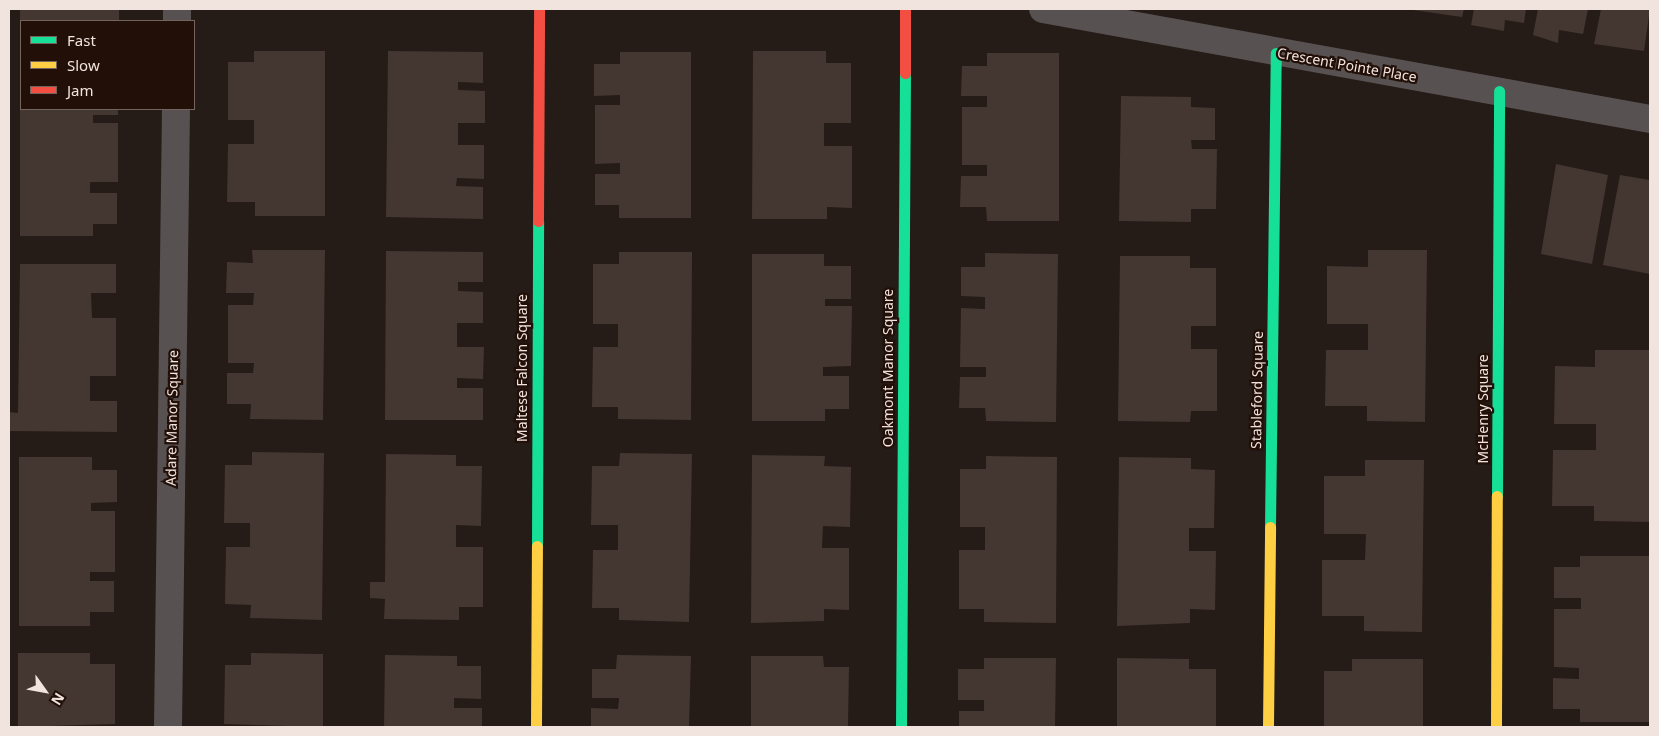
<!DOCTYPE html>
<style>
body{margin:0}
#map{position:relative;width:1659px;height:736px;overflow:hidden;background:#251b17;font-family:"Noto Sans",sans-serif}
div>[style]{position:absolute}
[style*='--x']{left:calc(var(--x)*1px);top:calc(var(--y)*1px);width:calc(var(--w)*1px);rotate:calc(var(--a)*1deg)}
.building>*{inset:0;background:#443731}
.street>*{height:28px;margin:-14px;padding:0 14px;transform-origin:14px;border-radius:14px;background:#575251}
.fast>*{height:11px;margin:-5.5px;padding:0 5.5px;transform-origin:5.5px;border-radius:5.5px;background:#16e098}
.slow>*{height:11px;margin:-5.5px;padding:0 5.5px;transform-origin:5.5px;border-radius:5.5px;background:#ffcf43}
.jam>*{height:11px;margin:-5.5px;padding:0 5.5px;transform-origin:5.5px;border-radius:5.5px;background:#f24e42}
span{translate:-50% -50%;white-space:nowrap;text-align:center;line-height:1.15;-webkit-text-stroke:4.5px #210f08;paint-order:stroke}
.street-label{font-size:14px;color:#f1e3de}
.frame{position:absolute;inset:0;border:10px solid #f1e3de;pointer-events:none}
.legend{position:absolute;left:20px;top:20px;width:175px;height:90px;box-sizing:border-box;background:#210f08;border:1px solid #74645e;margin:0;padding:6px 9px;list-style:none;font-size:15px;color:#f1e3de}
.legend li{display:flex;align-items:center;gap:10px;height:25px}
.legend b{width:25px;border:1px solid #74645e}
.north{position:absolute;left:20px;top:666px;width:50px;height:50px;-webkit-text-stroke:4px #210f08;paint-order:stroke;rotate:122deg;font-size:14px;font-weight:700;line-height:20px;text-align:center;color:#f1e3de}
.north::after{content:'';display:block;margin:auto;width:18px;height:22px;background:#f1e3de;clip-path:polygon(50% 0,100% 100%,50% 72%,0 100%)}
</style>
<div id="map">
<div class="building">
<div style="clip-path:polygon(20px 9px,119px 9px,119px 21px,20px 21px)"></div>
<div style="clip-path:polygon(1406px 9px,1464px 9px,1462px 17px)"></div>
<div style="clip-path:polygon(1474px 9px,1526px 9px,1524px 23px,1505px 20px,1504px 31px,1471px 25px)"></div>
<div style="clip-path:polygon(1538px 9px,1588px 9px,1583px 34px,1559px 30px,1558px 43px,1533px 35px)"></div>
<div style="clip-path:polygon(1601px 9px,1650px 9px,1644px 51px,1594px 44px)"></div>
<div style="clip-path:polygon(254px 51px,325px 51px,325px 216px,255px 216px,255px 202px,227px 202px,228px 144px,254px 144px,254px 120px,228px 120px,228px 62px,254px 62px)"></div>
<div style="clip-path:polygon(388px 51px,483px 52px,483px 83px,458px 82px,458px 90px,485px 91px,485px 123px,458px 123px,458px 145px,484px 145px,484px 179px,457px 178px,456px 186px,483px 187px,483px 219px,386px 217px)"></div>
<div style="clip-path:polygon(753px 51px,826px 51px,826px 63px,851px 63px,851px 123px,824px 123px,824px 146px,852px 146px,852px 208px,827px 207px,827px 219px,752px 219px)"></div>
<div style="clip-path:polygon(620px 52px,691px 52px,691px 218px,619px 218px,619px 205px,595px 205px,595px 174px,620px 174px,620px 163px,595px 164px,595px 105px,620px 105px,620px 95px,594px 96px,594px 64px,620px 64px)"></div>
<div style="clip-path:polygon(987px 53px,1059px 53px,1059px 221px,987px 221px,986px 207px,960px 207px,961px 176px,987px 176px,987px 165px,962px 165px,962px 107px,987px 107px,987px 96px,961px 96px,962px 66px,987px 66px)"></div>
<div style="clip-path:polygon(1121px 96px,1191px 97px,1191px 107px,1215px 108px,1215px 140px,1191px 140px,1192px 149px,1217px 149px,1216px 209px,1191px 209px,1191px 222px,1119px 221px)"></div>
<div style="clip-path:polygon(20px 109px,118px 109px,118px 115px,93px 115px,93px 123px,118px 123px,118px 182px,90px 182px,90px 193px,117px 193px,117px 224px,93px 224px,93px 236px,20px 236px)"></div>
<div style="clip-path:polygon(1556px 164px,1608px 175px,1592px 264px,1541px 254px)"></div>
<div style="clip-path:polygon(1620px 175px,1650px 180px,1650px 274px,1603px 265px)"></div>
<div style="clip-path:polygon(252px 250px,325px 250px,323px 420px,250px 419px,251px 404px,227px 404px,227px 373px,253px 373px,254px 363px,228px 363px,228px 305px,253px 305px,254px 293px,226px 293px,227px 262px,253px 263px)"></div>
<div style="clip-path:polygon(1368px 250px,1427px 250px,1425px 422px,1367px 421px,1367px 406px,1325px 406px,1326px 350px,1368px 350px,1368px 324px,1327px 324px,1327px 266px,1368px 267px)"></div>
<div style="clip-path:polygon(386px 251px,483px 252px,483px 282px,458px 282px,458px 291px,483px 292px,483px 323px,457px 323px,457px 347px,484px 347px,483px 379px,457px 378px,457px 388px,483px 388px,483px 420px,385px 420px)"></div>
<div style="clip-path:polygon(619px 252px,692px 252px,691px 420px,618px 419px,618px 407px,592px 407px,593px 347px,618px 347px,618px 324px,593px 324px,593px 264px,619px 264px)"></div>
<div style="clip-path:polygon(985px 253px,1058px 254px,1056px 422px,986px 421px,985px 408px,959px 408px,960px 377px,986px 377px,986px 367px,960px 367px,961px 308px,985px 309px,985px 297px,961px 296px,961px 267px,985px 267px)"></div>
<div style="clip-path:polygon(752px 254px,824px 254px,824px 266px,851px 266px,851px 299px,825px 299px,825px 306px,852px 306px,851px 366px,823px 367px,823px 376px,849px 376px,849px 409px,825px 409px,825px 421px,752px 421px)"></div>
<div style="clip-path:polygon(1120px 256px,1190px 256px,1190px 268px,1216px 268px,1216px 326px,1191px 326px,1191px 349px,1217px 349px,1217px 411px,1191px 411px,1190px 422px,1118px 421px)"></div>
<div style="clip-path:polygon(20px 264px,116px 264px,116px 293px,91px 293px,92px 318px,116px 318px,116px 376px,90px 376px,90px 401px,117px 401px,117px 432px,9px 431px,9px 412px,18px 413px)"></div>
<div style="clip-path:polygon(1595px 350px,1650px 350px,1650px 522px,1594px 521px,1594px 506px,1552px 506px,1553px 450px,1596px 450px,1596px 424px,1554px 424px,1555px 366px,1595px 367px)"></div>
<div style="clip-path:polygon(252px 452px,324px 453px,322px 620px,250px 618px,251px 605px,225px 604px,226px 547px,250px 547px,250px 523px,224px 523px,225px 465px,252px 465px)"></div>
<div style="clip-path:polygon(620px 453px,692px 454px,689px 622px,619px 620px,619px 608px,592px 608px,593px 550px,618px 550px,618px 525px,591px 525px,592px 466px,619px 466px)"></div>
<div style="clip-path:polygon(386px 454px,456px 455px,456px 466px,482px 466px,481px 526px,456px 525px,456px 547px,483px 547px,483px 607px,459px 607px,459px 620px,384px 619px,385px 599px,370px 598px,370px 582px,385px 582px)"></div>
<div style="clip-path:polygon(752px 455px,825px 456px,824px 466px,851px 467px,850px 527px,823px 526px,822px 548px,849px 548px,849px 610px,824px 609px,824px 621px,751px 623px)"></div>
<div style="clip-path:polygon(986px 456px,1057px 457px,1056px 623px,984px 622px,984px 609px,959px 609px,959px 550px,985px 550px,985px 527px,960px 527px,960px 469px,986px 469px)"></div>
<div style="clip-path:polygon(19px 457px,92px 457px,92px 470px,117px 470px,117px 502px,91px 503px,91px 511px,115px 511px,115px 572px,90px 572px,90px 581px,114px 581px,114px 612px,90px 612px,90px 626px,19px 626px)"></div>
<div style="clip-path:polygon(1119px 457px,1191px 458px,1191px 469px,1215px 470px,1214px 528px,1189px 528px,1189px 551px,1216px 551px,1215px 610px,1190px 609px,1190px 623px,1117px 626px)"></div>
<div style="clip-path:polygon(1365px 460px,1424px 460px,1422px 632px,1364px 631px,1364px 616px,1322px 616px,1322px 560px,1365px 560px,1366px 534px,1324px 534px,1324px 476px,1365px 476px)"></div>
<div style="clip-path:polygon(1580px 556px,1650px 556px,1650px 722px,1580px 722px,1580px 709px,1553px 709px,1553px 678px,1579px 679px,1579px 668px,1554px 667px,1554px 609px,1581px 609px,1581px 598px,1554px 598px,1554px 567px,1580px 567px)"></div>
<div style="clip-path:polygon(18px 653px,90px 653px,90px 664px,115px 664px,115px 724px,18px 727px)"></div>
<div style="clip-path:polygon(251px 653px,323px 654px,323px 727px,224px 724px,225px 665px,251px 665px)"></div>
<div style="clip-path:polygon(385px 655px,457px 656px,457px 666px,481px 666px,481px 699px,454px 698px,454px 708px,482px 708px,482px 727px,384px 727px)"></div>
<div style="clip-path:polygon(617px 655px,691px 656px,689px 727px,591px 727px,591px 708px,618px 709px,619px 698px,592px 698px,592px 669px,616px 669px)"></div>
<div style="clip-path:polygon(751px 656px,823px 656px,824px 667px,849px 667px,848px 727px,751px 727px)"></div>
<div style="clip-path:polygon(984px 658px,1056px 658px,1055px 727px,959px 727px,959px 711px,984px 711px,984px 700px,958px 700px,958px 669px,984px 669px)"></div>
<div style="clip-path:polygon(1117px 658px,1189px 659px,1189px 669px,1216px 669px,1216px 727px,1117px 727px)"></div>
<div style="clip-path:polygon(1352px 659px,1423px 659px,1423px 727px,1324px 727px,1324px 671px,1352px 671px)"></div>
</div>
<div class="street">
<div style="--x:1043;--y:9;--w:617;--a:10.27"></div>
<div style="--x:177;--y:21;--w:12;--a:-90"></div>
<div style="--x:168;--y:727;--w:618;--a:-89.26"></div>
</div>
<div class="fast">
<div style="--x:1497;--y:496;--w:405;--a:-89.7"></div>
<div style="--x:1270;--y:527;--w:474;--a:-89.3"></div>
<div style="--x:537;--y:546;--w:325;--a:-89.8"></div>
<div style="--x:901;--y:727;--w:654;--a:-89.65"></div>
</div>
<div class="slow">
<div style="--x:536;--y:727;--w:181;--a:-89.7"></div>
<div style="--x:1268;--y:727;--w:200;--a:-89.4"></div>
<div style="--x:1496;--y:727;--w:231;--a:-89.8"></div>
</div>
<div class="jam">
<div style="--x:905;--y:73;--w:64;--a:-90"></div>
<div style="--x:538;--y:221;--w:212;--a:-89.7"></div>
</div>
<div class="street-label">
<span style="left:1347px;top:65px;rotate:10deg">Crescent Pointe Place</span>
<span style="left:522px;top:368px;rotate:-90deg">Maltese Falcon Square</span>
<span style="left:888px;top:368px;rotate:-90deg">Oakmont Manor Square</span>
<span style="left:1257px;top:390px;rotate:-89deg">Stableford Square</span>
<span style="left:1483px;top:409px;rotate:-90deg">McHenry Square</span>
<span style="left:172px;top:418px;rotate:-89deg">Adare Manor Square</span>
</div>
<div class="frame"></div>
<ul class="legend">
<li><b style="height:6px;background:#16e098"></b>Fast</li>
<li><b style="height:6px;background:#ffcf43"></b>Slow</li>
<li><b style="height:6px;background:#f24e42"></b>Jam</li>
</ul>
<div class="north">N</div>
</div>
